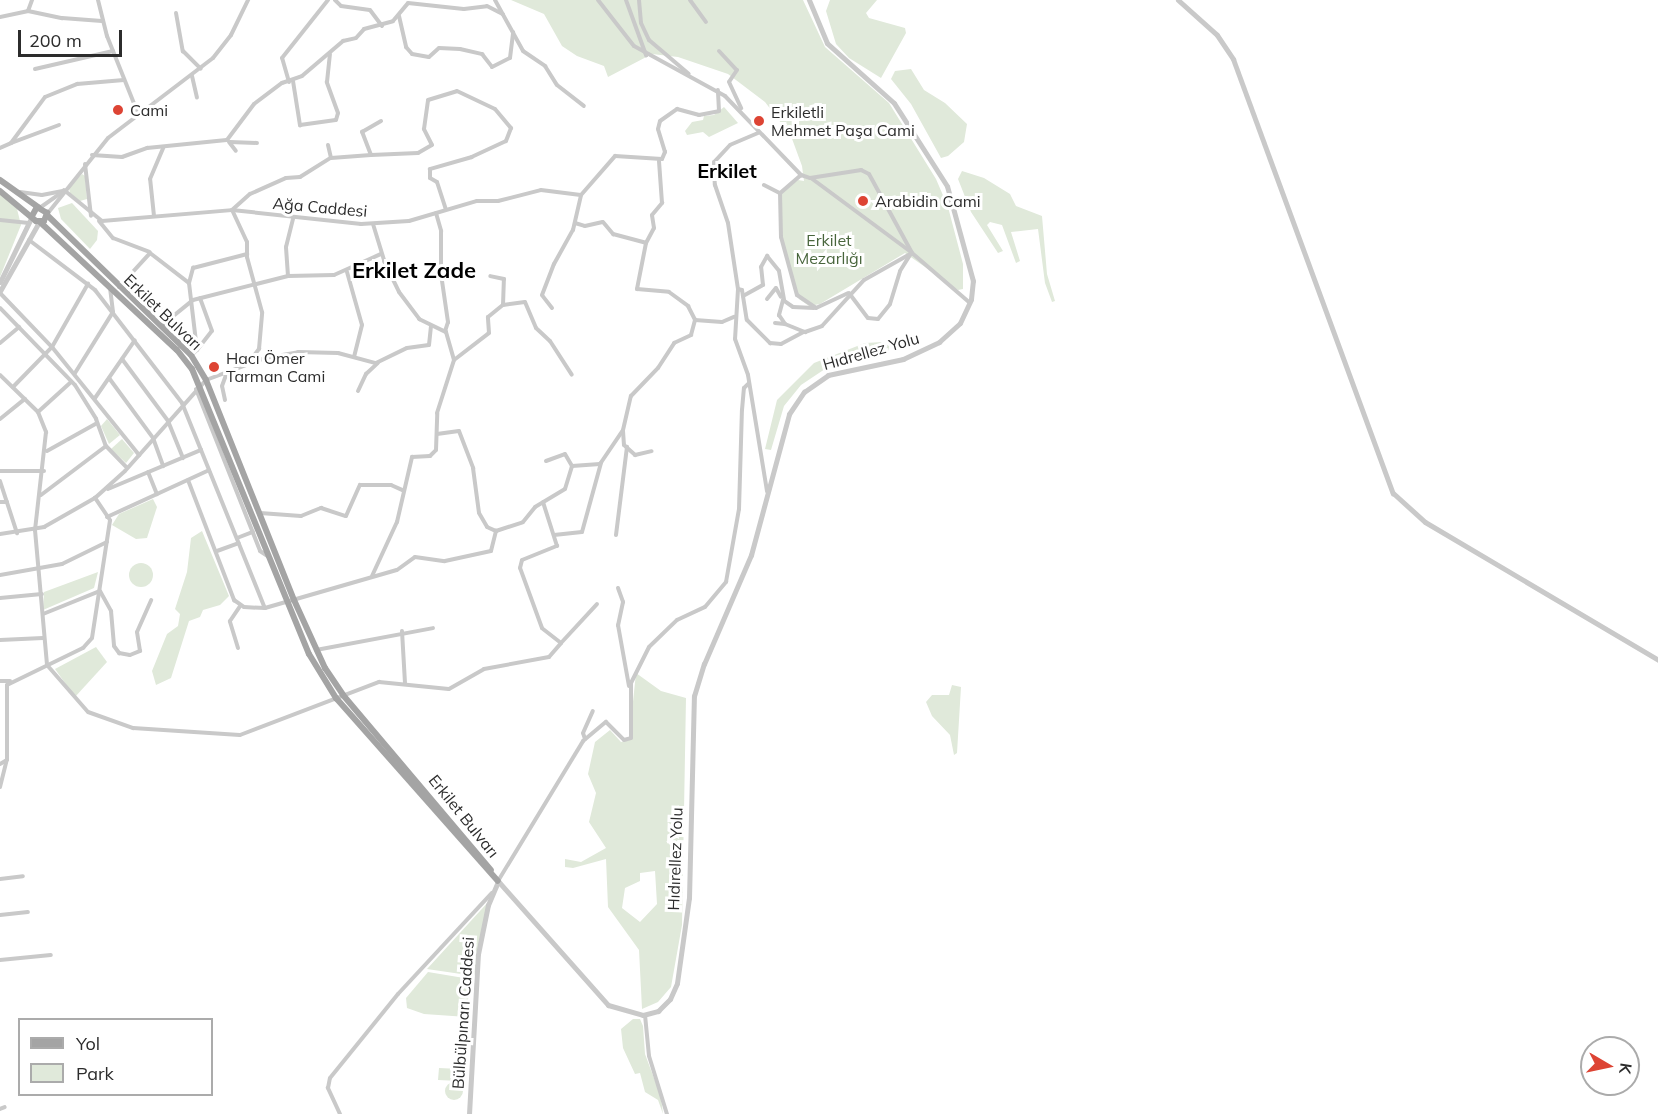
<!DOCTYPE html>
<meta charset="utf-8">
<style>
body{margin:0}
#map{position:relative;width:1658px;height:1114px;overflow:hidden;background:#fff;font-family:Mulish,sans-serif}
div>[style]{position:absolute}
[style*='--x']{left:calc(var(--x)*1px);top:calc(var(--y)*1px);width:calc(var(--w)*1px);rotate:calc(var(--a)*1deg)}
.green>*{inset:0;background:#e0e9da}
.round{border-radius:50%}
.minor>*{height:4px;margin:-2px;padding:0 2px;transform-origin:2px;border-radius:2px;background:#c9c9c9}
.tertiary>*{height:5px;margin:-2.5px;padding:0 2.5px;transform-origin:2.5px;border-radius:2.5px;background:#c9c9c9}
.primary>*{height:6px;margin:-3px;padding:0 3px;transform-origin:3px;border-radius:3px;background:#a4a4a4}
.dots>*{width:16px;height:16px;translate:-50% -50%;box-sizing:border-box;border:3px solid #fff;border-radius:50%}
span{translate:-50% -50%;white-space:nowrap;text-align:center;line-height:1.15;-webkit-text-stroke:6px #fff;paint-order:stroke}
.poi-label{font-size:16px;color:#2c2c2c}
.left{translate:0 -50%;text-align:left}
.street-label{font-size:16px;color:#2c2c2c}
.park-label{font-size:16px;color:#48653c}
.quarter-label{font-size:20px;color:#000;font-weight:700}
.district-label{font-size:22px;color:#000;font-weight:700}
.legend{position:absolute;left:18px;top:1018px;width:195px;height:78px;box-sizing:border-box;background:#fff;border:2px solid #ababab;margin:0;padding:8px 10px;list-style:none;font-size:18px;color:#2c2c2c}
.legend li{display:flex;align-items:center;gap:12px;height:30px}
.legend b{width:30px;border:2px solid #ababab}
.north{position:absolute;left:1580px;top:1036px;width:60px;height:60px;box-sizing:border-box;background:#fff;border:2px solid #ababab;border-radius:50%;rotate:99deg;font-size:16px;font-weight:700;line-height:24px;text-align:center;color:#2c2c2c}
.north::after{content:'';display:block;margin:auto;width:21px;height:27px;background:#dd4434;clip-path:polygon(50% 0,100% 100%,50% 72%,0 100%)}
.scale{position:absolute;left:18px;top:30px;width:104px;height:27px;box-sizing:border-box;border:3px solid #2c2c2c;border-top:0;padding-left:8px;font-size:18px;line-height:21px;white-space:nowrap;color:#2c2c2c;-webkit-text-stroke:4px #fff;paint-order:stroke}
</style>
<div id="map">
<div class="green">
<div style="clip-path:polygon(511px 0,803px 0,825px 47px,889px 103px,936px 179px,948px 207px,963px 264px,963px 289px,958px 290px,905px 253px,820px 304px,809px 306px,799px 299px,781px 241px,781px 193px,798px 180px,804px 181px,802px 166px,791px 136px,765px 102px,728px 74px,678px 57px,652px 54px,608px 77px,604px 66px,577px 56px,562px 46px,544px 14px)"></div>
<div style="clip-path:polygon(830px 0,877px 0,866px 13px,869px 18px,905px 28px,906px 33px,881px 78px,849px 58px,836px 44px,826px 11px)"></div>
<div style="clip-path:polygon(911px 69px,924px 90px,945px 103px,967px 124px,964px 142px,948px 156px,941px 158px,911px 104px,891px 79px,895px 71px)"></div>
<div style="clip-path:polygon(724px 107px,738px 123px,709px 137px,703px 132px,687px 135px,685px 131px,692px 122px,703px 120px,704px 116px,714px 115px)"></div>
<div style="clip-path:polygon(962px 171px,984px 178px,1010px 194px,1016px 206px,1042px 216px,1047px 274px,1055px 301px,1052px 302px,1045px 283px,1038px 229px,1011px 232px,1020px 261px,1016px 263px,1002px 225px,990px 222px,987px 225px,1003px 251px,998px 253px,971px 212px,958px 179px)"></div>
<div style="clip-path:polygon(82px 174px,85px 176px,87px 199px,80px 201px,70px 193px,69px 188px)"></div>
<div style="clip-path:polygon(0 194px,17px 209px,21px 225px,0 277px)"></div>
<div style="clip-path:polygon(72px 203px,98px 231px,97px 240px,90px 249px,61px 219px,58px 208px)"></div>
<div style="clip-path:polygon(883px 342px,889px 346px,889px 354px,828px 367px,801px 385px,784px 406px,771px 450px,765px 449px,777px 400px,814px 363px,865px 343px)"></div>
<div style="clip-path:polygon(107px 419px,120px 435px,109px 444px,101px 426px)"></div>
<div style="clip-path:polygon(122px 439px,134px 453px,126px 463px,111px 449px)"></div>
<div style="clip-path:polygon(153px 499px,157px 507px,147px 538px,136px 539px,112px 525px,119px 514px)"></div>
<div style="clip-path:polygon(202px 531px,229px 596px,220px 605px,203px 610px,200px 617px,189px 621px,171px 678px,156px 685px,152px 671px,167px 634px,178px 626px,180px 614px,175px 609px,187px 572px,191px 538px)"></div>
<div class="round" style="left:129px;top:563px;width:24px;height:24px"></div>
<div style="clip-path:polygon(98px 572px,94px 588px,43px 610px,44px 592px)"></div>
<div style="clip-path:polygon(96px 647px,107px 662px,75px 697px,55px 669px)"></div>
<div style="clip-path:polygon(evenodd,636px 673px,661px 691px,686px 698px,682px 925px,671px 987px,658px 1002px,642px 1009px,639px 950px,608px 907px,606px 859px,573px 868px,565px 867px,565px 859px,581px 862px,606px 848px,589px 822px,596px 793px,588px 774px,595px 742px,610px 730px,621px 742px,629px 740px,636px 673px,655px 871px,657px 904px,640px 922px,622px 908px,625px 888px,640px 881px,640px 873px,655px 871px)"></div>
<div style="clip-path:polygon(952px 685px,961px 687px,957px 753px,954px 755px,950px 735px,932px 716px,926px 702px,932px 695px,949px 695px)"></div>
<div style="clip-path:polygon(490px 900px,477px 969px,470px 983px,461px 974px,427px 969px)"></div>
<div style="clip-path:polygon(428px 972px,464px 978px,469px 985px,467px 1017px,424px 1014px,407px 1008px,406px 998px)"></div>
<div style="clip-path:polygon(633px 1019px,640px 1019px,643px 1026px,645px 1054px,661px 1097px,663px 1114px,658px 1100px,645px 1092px,640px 1073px,635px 1074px,623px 1048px,621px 1029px)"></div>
<div style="clip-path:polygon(439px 1068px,460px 1069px,459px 1081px,438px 1080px)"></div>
<div class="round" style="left:445px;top:1082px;width:18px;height:18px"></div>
</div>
<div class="minor">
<div style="--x:98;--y:0;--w:37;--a:76"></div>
<div style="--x:107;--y:36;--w:86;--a:68.2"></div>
<div style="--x:335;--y:0;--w:8;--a:45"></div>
<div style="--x:341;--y:6;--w:29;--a:8"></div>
<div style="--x:370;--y:10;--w:20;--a:53"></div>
<div style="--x:495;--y:0;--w:58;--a:61.2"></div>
<div style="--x:523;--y:51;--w:27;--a:34"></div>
<div style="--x:545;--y:66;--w:22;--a:58"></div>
<div style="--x:557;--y:85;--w:34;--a:38"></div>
<div style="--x:598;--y:0;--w:58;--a:52"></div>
<div style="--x:634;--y:46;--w:104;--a:28.8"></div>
<div style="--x:725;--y:96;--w:110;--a:46.1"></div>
<div style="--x:801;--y:175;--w:9;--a:18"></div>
<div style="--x:810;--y:178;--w:52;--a:-8.9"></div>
<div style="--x:861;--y:170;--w:9;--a:27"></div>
<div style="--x:869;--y:174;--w:90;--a:61.4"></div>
<div style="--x:912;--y:253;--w:75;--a:40.7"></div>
<div style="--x:626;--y:0;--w:59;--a:70"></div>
<div style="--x:639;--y:0;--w:23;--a:85"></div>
<div style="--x:641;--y:23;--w:19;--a:65"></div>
<div style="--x:649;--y:40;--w:52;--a:40.4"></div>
<div style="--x:690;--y:0;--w:27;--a:54"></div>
<div style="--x:28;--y:11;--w:12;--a:-70"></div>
<div style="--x:176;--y:13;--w:39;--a:80"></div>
<div style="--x:183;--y:51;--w:25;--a:45"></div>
<div style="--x:399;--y:16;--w:32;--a:77"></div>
<div style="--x:406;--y:47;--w:9;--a:49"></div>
<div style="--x:412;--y:54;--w:17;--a:10"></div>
<div style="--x:429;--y:57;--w:13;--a:-42"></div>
<div style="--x:439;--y:48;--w:21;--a:3"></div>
<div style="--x:460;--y:49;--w:23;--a:13"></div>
<div style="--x:482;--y:54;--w:16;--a:52"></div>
<div style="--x:492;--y:67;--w:20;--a:-27"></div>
<div style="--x:510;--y:58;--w:26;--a:-83"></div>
<div style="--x:0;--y:17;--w:29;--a:-12"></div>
<div style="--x:28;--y:11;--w:35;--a:12"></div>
<div style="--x:62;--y:18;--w:40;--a:4.3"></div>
<div style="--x:719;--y:51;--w:26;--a:47"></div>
<div style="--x:737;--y:70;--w:14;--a:124"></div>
<div style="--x:729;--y:82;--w:29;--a:65"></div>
<div style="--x:35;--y:69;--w:80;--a:-13"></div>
<div style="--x:192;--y:76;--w:22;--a:77"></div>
<div style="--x:293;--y:81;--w:45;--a:81"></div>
<div style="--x:300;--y:125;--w:36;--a:-8"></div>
<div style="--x:336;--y:120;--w:7;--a:-74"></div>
<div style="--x:338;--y:113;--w:33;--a:-110"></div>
<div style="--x:327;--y:82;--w:28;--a:-84"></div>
<div style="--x:289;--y:82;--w:25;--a:-106"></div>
<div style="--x:282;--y:58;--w:74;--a:-51.6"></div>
<div style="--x:59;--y:125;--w:51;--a:159.4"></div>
<div style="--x:11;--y:143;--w:57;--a:-53.5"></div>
<div style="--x:45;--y:97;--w:35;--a:-22"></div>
<div style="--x:77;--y:84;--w:47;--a:-4.9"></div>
<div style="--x:758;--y:133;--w:30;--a:157"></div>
<div style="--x:730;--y:145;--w:23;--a:133"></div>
<div style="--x:714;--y:162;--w:23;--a:88"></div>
<div style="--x:715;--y:185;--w:40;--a:71.1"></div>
<div style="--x:728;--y:223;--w:67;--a:81.4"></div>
<div style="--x:738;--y:289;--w:50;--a:93.4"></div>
<div style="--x:735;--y:339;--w:38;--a:70"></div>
<div style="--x:748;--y:375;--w:118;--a:80.7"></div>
<div style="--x:229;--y:142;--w:11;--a:52"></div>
<div style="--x:230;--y:142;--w:27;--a:2"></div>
<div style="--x:328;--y:145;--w:13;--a:77"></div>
<div style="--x:0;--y:148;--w:12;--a:-24"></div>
<div style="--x:92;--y:155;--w:30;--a:4"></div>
<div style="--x:122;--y:157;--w:27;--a:-20"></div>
<div style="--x:147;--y:148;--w:80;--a:-5.7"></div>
<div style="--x:227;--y:140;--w:45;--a:-53.1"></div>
<div style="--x:254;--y:104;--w:35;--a:-37"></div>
<div style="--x:282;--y:83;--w:21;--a:-19"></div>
<div style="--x:302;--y:76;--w:54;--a:-40.5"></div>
<div style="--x:343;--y:41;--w:13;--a:-13"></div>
<div style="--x:356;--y:38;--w:12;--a:-48"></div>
<div style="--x:364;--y:29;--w:30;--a:-15"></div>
<div style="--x:393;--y:21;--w:23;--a:-50"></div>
<div style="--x:408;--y:3;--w:56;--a:6.1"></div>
<div style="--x:464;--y:9;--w:23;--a:-7"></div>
<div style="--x:487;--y:6;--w:18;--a:27"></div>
<div style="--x:371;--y:155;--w:47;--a:-2.4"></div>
<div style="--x:418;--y:153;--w:16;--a:-30"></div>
<div style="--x:432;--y:145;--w:18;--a:-117"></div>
<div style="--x:424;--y:129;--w:29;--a:-82"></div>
<div style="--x:428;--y:100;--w:30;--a:-17"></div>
<div style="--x:457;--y:91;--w:42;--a:25.3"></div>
<div style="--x:495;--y:109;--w:25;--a:50"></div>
<div style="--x:511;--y:128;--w:14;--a:111"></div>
<div style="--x:506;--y:141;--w:38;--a:155"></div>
<div style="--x:472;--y:157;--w:44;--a:164.1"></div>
<div style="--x:430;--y:169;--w:9;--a:90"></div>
<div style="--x:430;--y:178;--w:8;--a:30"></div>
<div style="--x:437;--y:182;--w:29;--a:72"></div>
<div style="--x:85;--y:164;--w:52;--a:83.4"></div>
<div style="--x:801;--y:175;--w:28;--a:139"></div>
<div style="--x:780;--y:193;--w:44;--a:88.7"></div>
<div style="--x:781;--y:237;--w:60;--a:74.6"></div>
<div style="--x:797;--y:295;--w:23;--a:34"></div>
<div style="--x:816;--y:308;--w:35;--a:-25"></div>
<div style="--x:811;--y:178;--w:124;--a:36.5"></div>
<div style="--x:764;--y:185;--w:18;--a:27"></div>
<div style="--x:64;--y:190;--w:49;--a:39.2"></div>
<div style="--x:102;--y:221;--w:130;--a:-4.8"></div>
<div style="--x:232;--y:210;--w:130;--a:6.2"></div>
<div style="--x:361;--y:224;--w:48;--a:-3.6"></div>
<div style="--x:409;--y:221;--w:71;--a:-16.4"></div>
<div style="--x:477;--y:201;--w:21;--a:0"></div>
<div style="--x:498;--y:201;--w:44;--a:-14.3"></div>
<div style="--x:541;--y:190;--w:40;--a:7.1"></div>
<div style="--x:20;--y:192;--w:22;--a:8"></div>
<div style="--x:42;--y:195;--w:21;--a:-11"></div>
<div style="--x:41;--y:207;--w:24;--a:-35"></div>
<div style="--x:48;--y:213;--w:96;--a:-51.3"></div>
<div style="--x:108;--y:138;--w:132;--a:-37.3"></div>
<div style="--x:213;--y:58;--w:29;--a:-52"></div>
<div style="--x:231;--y:35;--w:39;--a:-64"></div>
<div style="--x:436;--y:213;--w:19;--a:74"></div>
<div style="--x:441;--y:231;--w:43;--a:90"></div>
<div style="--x:441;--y:274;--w:49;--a:81.7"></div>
<div style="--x:448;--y:322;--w:9;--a:108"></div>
<div style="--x:154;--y:216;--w:37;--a:-96"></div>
<div style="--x:150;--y:179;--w:34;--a:-67"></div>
<div style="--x:0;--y:220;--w:29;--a:6"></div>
<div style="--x:99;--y:221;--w:22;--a:51"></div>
<div style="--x:113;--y:238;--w:39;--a:21"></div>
<div style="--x:575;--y:223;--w:10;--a:17"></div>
<div style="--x:585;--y:226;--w:18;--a:-13"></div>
<div style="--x:603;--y:222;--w:16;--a:50"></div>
<div style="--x:613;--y:234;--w:34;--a:15"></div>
<div style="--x:646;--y:243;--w:47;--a:101.1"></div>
<div style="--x:637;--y:289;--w:32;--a:5"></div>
<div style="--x:669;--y:292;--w:24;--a:36"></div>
<div style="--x:688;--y:306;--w:16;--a:63"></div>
<div style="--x:695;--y:320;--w:27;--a:4"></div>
<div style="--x:722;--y:322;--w:13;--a:-23"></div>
<div style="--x:373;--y:224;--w:39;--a:73"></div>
<div style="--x:384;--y:261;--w:34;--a:64"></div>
<div style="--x:399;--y:292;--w:34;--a:53"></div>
<div style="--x:419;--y:319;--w:30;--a:26"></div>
<div style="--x:446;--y:332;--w:29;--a:74"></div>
<div style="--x:29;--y:240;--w:83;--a:37.1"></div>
<div style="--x:95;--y:290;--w:143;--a:52.4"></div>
<div style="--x:182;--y:403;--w:221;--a:68"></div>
<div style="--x:646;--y:243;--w:17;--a:-62"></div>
<div style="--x:654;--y:228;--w:13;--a:-99"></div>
<div style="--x:652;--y:215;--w:16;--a:-50"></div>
<div style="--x:662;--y:203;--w:42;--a:-94.1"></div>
<div style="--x:347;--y:272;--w:55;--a:74.2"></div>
<div style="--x:362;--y:325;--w:32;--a:104"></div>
<div style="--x:288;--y:276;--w:46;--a:-1.2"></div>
<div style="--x:334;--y:275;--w:51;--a:-24.1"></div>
<div style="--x:129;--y:278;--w:57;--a:43.6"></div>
<div style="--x:189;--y:283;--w:16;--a:-75"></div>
<div style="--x:193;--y:268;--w:56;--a:-14.5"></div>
<div style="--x:119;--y:287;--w:46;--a:-47.6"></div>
<div style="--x:150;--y:253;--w:49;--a:37.6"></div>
<div style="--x:189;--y:283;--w:67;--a:83.2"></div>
<div style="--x:197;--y:350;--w:8;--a:140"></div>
<div style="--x:738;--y:289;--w:4;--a:14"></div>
<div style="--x:742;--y:290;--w:30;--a:81"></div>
<div style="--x:747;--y:320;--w:33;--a:45"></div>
<div style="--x:770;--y:343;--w:11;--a:5"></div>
<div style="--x:781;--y:344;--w:26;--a:-28"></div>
<div style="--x:0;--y:293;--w:75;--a:46.1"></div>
<div style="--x:52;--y:347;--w:139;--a:51.1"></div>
<div style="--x:849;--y:293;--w:31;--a:53"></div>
<div style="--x:868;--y:318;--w:10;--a:6"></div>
<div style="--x:878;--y:319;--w:19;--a:-51"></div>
<div style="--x:890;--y:304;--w:34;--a:-73"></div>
<div style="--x:900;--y:271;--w:19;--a:-58"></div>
<div style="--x:743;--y:296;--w:23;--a:-29"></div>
<div style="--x:763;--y:285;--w:18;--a:-96"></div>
<div style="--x:761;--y:267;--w:13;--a:-61"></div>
<div style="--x:767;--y:256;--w:19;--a:51"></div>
<div style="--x:779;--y:271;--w:29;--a:80"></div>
<div style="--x:767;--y:299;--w:14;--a:-51"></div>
<div style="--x:776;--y:288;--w:10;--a:61"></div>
<div style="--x:503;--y:305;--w:22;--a:-8"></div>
<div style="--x:525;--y:302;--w:28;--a:67"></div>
<div style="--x:536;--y:328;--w:19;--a:43"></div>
<div style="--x:550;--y:341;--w:40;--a:57.1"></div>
<div style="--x:0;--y:308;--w:107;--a:45.8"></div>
<div style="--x:75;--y:385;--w:40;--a:58"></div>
<div style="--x:96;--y:419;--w:29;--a:70"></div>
<div style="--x:106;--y:446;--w:30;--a:46"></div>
<div style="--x:552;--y:308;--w:16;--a:-128"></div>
<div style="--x:542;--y:295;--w:33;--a:-69"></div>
<div style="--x:554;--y:264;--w:39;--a:-61"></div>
<div style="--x:573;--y:230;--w:36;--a:-77"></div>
<div style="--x:581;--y:195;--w:52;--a:-48.9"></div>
<div style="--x:615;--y:156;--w:47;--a:3.7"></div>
<div style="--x:662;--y:159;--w:8;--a:-67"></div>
<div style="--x:665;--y:152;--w:24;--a:-107"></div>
<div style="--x:658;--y:129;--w:8;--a:-76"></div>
<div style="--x:660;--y:121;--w:21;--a:-35"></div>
<div style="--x:677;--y:109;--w:23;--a:15"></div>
<div style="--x:699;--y:115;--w:20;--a:-11"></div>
<div style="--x:719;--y:111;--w:21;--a:-93"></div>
<div style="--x:814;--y:308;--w:21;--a:-177"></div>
<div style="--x:793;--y:307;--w:12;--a:-145"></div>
<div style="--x:783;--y:300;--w:16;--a:105"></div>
<div style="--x:779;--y:315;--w:11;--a:56"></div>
<div style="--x:785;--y:324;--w:22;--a:22"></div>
<div style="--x:805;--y:332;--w:18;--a:-19"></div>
<div style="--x:822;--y:326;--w:62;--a:-47.6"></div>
<div style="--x:864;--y:280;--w:55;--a:-29.4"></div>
<div style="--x:775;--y:323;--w:10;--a:6"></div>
<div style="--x:161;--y:326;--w:41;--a:-39.1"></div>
<div style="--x:193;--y:300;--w:98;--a:-14.2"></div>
<div style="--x:288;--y:276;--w:29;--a:-94"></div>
<div style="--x:286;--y:247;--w:30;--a:-76"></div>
<div style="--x:0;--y:343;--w:25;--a:-40"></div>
<div style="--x:197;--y:350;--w:24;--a:-52"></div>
<div style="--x:212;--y:331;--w:35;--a:-110"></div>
<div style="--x:122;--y:359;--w:77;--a:53.4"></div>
<div style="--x:168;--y:421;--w:40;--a:68"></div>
<div style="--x:248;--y:364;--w:19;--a:-54"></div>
<div style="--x:259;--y:349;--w:37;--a:-85"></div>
<div style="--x:262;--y:312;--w:57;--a:-105.3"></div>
<div style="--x:247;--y:257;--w:15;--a:-90"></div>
<div style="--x:247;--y:242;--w:35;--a:-115"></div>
<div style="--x:232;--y:210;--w:24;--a:-42"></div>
<div style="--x:250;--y:194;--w:39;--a:-24"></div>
<div style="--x:286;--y:178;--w:14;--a:-4"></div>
<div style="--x:300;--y:177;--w:36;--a:-32"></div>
<div style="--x:331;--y:158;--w:40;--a:-4.3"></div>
<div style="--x:371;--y:155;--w:25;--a:-111"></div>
<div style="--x:362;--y:132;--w:22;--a:-30"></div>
<div style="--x:75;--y:373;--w:72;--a:-58.1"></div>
<div style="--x:113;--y:312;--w:23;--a:-97"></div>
<div style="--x:0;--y:375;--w:53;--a:44.2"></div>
<div style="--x:38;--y:412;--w:22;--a:68"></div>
<div style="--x:46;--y:432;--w:99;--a:96.4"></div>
<div style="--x:35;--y:530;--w:136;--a:84.9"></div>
<div style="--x:47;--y:665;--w:62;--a:48.9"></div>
<div style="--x:88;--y:712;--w:48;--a:19.6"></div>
<div style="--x:133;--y:728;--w:107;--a:3.7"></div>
<div style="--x:240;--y:735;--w:149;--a:-20.9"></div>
<div style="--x:379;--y:682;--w:70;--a:5.7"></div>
<div style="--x:449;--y:689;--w:40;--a:-29.7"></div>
<div style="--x:484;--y:669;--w:66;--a:-10.5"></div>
<div style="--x:549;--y:657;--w:18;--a:-49"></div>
<div style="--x:561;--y:643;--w:24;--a:-142"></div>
<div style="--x:542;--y:628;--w:64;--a:-110.1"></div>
<div style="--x:520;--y:568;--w:8;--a:-76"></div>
<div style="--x:522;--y:560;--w:38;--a:-22"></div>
<div style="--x:557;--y:546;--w:46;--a:-107.7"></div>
<div style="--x:109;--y:378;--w:74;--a:53.7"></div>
<div style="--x:153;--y:438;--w:30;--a:70"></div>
<div style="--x:13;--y:387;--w:56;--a:-45.7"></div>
<div style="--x:52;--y:347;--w:73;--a:-60.3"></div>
<div style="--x:196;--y:389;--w:174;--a:68.4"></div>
<div style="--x:260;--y:551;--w:11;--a:34"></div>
<div style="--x:358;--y:391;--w:19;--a:-65"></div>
<div style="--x:366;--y:374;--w:16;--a:-43"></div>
<div style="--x:95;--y:398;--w:70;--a:-55.4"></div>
<div style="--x:225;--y:400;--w:14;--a:-102"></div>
<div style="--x:222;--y:386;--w:15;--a:-70"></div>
<div style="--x:38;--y:412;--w:45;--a:-42.3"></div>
<div style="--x:0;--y:419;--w:32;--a:-39"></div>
<div style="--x:623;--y:431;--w:14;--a:86"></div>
<div style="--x:624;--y:445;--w:15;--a:42"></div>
<div style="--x:635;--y:455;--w:17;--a:-13"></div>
<div style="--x:437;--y:434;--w:22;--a:-8"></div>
<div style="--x:459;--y:431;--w:40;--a:69"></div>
<div style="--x:473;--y:468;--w:45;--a:82.4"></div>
<div style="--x:479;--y:513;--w:16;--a:60"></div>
<div style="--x:487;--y:527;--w:10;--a:24"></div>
<div style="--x:47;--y:451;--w:57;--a:-29.2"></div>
<div style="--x:546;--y:461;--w:20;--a:-20"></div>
<div style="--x:565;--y:454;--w:14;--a:60"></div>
<div style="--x:0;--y:471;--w:44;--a:0"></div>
<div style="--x:148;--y:472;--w:24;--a:68"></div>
<div style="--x:188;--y:480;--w:129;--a:69"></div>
<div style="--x:234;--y:600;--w:12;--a:35"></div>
<div style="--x:244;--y:607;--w:21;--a:3"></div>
<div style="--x:265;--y:608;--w:137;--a:-16.1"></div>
<div style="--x:397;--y:570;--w:22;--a:-36"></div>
<div style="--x:415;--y:557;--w:30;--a:8"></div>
<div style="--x:445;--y:561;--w:47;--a:-12.3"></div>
<div style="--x:491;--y:551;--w:21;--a:-76"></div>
<div style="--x:0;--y:481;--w:55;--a:71.9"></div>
<div style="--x:108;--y:489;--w:101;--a:-22.8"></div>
<div style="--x:41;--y:495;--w:81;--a:-37"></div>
<div style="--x:0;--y:502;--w:7;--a:0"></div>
<div style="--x:260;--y:513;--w:41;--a:4.2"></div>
<div style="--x:301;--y:516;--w:22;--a:-22"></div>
<div style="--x:321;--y:508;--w:26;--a:18"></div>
<div style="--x:346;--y:516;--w:34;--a:-66"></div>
<div style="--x:360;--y:485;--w:31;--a:0"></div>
<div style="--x:391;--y:485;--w:12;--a:24"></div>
<div style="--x:107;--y:517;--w:112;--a:-24.7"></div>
<div style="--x:496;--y:531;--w:28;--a:-18"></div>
<div style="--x:523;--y:522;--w:19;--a:-51"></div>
<div style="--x:535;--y:507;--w:35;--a:-31"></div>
<div style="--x:565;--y:489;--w:24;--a:-73"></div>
<div style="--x:572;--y:466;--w:28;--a:-4"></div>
<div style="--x:600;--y:464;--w:41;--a:-55.9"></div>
<div style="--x:623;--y:430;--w:35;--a:-77"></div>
<div style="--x:631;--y:396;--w:39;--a:-46"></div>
<div style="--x:658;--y:368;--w:30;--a:-57"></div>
<div style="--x:674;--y:343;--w:19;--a:-25"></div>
<div style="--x:691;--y:335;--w:16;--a:-75"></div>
<div style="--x:0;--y:534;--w:45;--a:-9"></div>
<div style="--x:44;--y:527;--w:59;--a:-29.6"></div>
<div style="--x:95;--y:498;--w:40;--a:-42"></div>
<div style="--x:125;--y:471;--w:122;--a:-48.3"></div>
<div style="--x:206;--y:380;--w:63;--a:-20.4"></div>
<div style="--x:265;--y:358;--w:34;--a:-10"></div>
<div style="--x:298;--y:352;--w:40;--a:1.4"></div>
<div style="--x:338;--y:353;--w:39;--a:15"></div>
<div style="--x:376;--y:363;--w:34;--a:-26"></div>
<div style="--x:407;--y:348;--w:22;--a:-8"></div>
<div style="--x:429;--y:345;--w:19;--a:-84"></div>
<div style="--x:554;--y:535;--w:28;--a:-6"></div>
<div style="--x:582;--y:532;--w:72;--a:-74.6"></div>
<div style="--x:616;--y:535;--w:89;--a:-82.9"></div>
<div style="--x:237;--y:538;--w:17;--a:-21"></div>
<div style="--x:217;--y:551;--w:23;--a:-20"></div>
<div style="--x:0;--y:575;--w:63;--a:-10.1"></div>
<div style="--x:62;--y:564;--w:50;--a:-26.1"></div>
<div style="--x:372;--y:576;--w:60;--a:-65.2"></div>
<div style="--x:397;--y:522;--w:67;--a:-77"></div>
<div style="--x:412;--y:457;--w:18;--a:-3"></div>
<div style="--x:430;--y:456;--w:8;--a:-45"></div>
<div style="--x:436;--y:450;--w:37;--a:-88"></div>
<div style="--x:437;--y:413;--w:56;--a:-72.2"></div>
<div style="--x:454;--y:360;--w:44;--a:-37.6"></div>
<div style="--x:489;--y:333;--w:16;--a:-94"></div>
<div style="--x:488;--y:317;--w:19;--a:-39"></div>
<div style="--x:503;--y:305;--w:26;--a:-88"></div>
<div style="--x:504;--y:279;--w:14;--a:-168"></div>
<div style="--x:618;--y:588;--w:15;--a:70"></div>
<div style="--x:623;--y:602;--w:24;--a:102"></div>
<div style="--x:618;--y:625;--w:62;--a:79.8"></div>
<div style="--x:0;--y:598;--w:42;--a:-5.4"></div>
<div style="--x:43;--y:614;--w:61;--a:-22"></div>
<div style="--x:100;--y:591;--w:23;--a:61"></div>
<div style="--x:111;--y:611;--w:35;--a:85"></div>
<div style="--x:114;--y:646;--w:9;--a:54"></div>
<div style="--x:119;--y:653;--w:11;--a:10"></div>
<div style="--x:130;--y:655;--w:11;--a:-22"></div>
<div style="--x:140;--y:651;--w:19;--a:-99"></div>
<div style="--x:137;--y:632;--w:35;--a:-66"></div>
<div style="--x:402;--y:631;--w:52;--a:86.7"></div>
<div style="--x:0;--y:640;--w:43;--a:-2.7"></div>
<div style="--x:561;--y:643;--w:53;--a:-47.3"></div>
<div style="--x:238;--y:648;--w:28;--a:-107"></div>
<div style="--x:230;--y:621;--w:18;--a:-56"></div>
<div style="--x:316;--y:650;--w:119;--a:-10.6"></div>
<div style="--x:0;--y:681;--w:10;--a:0"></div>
<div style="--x:585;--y:739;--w:6;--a:-108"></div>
<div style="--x:583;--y:733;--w:24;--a:-66"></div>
<div style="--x:0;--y:764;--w:8;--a:-30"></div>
<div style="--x:0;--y:787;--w:29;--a:-76"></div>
<div style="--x:7;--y:759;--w:74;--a:-90"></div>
<div style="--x:7;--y:685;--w:85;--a:-26"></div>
<div style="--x:83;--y:648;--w:13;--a:-48"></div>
<div style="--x:92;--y:638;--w:119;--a:-81.3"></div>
<div style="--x:110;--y:520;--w:27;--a:-124"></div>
<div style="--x:0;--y:879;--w:23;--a:-7"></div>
<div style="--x:498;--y:881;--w:164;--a:-58.7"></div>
<div style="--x:583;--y:741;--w:30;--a:-40"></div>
<div style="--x:606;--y:722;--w:25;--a:45"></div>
<div style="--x:624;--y:740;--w:7;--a:-16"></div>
<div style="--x:631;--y:738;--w:55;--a:-90"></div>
<div style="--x:631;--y:683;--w:40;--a:-63.4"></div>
<div style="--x:649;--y:647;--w:39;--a:-44"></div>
<div style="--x:677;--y:620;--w:31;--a:-25"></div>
<div style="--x:705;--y:607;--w:33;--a:-50"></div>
<div style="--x:726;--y:582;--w:74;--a:-79.9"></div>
<div style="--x:739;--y:509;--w:99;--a:-88.3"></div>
<div style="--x:742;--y:410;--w:22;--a:-85"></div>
<div style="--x:744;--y:388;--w:7;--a:-45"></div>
<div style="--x:0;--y:915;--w:28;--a:-6"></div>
<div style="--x:0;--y:960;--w:51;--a:-5.6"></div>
<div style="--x:645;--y:1015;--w:41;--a:84.4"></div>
<div style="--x:649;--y:1056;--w:61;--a:72.8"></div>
<div style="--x:0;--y:1109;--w:5;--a:-22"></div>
<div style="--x:340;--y:1114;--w:29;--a:-115"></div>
<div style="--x:328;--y:1088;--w:10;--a:-79"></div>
<div style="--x:330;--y:1078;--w:108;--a:-51"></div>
<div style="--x:398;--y:994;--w:138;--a:-47.1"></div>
</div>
<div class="tertiary">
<div style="--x:1178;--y:0;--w:52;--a:41.9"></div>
<div style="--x:1217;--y:35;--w:29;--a:56"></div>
<div style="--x:1233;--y:59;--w:463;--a:69.8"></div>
<div style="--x:1393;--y:493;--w:43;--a:42.2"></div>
<div style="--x:1425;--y:522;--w:271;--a:30.6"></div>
<div style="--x:0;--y:282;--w:73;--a:-64.1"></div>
<div style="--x:0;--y:291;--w:79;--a:-60.5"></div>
<div style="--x:469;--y:1114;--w:160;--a:-86.8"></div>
<div style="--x:478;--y:954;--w:50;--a:-78.5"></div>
<div style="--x:488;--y:905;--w:26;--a:-67"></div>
<div style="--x:498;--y:881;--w:166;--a:48.4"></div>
<div style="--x:608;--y:1005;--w:36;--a:16"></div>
<div style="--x:643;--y:1015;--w:16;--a:-15"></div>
<div style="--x:658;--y:1011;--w:17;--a:-45"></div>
<div style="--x:670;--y:999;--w:17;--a:-66"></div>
<div style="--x:677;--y:983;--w:86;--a:-82"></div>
<div style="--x:689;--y:898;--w:202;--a:-88.6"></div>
<div style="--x:694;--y:696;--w:34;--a:-73"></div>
<div style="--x:704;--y:664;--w:119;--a:-66.7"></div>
<div style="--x:751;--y:555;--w:146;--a:-74.9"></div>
<div style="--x:789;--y:414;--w:27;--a:-56"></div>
<div style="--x:804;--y:392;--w:29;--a:-35"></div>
<div style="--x:828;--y:375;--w:77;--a:-12"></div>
<div style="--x:903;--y:359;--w:40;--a:-25"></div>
<div style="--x:939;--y:342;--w:28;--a:-42"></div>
<div style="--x:960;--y:323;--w:26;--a:-65"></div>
<div style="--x:971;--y:299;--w:18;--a:-84"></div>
<div style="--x:973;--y:281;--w:98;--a:-105.3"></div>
<div style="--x:947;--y:186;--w:98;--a:-122.6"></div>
<div style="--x:894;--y:103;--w:90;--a:-138.2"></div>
<div style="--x:827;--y:43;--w:47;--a:-112.7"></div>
</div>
<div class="primary">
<div style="--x:0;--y:180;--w:47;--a:35.4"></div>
<div style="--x:0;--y:191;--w:47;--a:39.8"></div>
<div style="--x:36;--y:221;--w:8;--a:0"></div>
<div style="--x:44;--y:221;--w:9;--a:-69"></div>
<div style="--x:47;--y:213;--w:12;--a:-149"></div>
<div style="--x:37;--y:207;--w:10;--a:119"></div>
<div style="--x:47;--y:215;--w:201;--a:44.2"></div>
<div style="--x:191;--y:355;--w:29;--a:59"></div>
<div style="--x:206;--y:380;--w:237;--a:68.2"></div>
<div style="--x:294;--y:600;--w:75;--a:65.5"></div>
<div style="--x:325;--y:668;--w:32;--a:56"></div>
<div style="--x:343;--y:695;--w:229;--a:49.8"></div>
<div style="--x:40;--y:222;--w:187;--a:43.1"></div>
<div style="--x:177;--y:350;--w:24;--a:52"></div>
<div style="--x:192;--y:369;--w:308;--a:67.7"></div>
<div style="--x:309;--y:654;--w:52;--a:58.5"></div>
<div style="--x:336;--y:698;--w:244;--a:48.5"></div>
</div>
<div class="dots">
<div style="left:118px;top:110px;background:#dd4434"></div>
<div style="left:759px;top:121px;background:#dd4434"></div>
<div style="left:863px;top:201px;background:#dd4434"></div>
<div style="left:214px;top:367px;background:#dd4434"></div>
</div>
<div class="poi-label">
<span class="left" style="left:130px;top:110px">Cami</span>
<span class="left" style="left:771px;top:121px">Erkiletli<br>Mehmet Paşa Cami</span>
<span class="left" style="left:875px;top:201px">Arabidin Cami</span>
<span class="left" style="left:226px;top:367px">Hacı Ömer<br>Tarman Cami</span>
</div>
<div class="street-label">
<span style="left:320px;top:207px;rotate:5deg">Ağa Caddesi</span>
<span style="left:163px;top:312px;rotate:44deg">Erkilet Bulvarı</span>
<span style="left:871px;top:351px;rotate:-16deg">Hıdrellez Yolu</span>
<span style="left:464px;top:816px;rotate:51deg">Erkilet Bulvarı</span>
<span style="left:675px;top:859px;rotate:-88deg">Hıdırellez Yolu</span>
<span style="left:463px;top:1013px;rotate:-86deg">Bülbülpınarı Caddesi</span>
</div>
<div class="park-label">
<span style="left:829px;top:249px">Erkilet<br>Mezarlığı</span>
</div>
<div class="quarter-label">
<span style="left:727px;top:170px">Erkilet</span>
</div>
<div class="district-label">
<span style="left:414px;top:271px">Erkilet Zade</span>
</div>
<ul class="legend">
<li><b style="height:8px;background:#a4a4a4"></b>Yol</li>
<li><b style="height:16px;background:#e0e9da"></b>Park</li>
</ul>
<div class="north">K</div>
<div class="scale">200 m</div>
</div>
